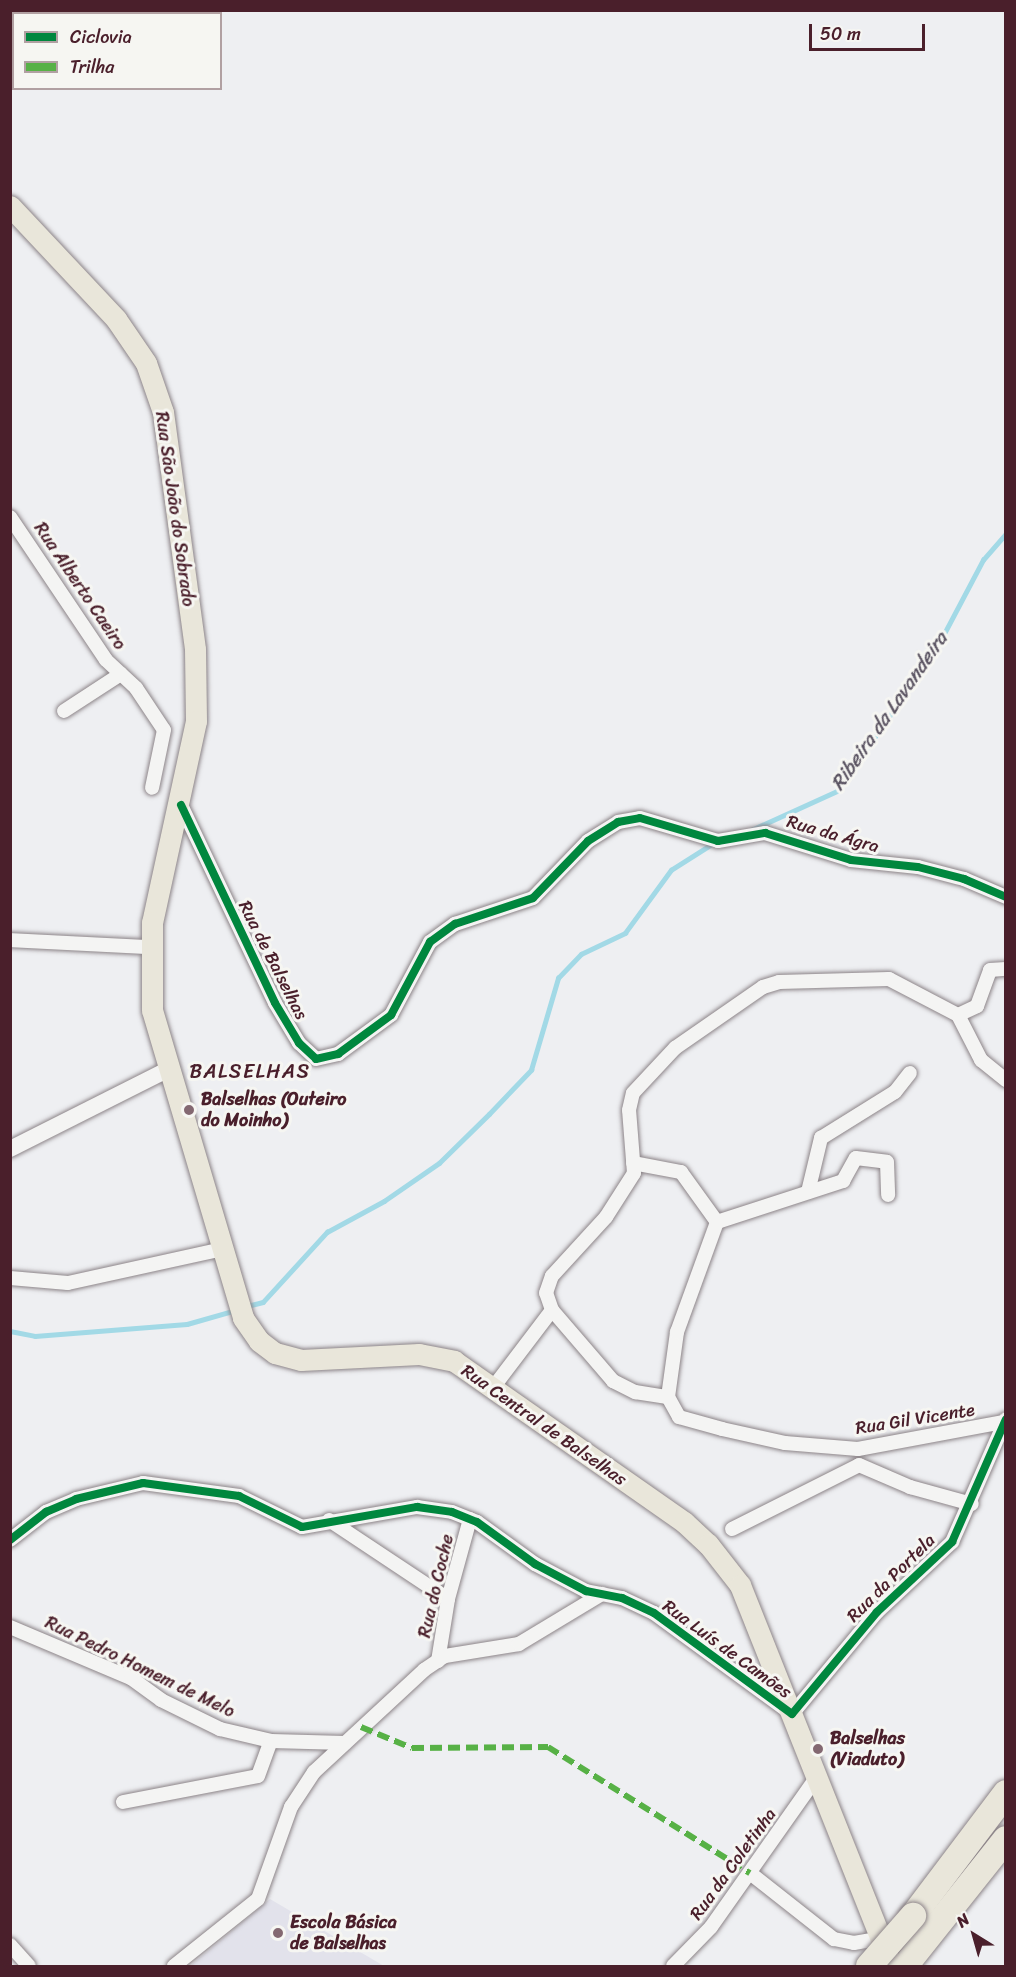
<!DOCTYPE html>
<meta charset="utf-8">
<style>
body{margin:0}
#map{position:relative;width:1016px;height:1977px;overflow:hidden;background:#eeeff2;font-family:Sriracha,sans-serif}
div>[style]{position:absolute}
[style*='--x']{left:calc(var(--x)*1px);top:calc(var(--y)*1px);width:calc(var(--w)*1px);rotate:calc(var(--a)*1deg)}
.built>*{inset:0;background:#e2e2eb}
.stream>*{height:4.5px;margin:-2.25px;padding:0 2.25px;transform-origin:2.25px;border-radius:2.25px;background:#a2d9e6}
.roads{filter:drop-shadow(0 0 2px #8c8488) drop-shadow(0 0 2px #8c8488)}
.minor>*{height:14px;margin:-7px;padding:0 7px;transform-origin:7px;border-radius:7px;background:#f4f4f3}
.tertiary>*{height:16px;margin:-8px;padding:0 8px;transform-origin:8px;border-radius:8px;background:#f4f4f3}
.primary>*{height:21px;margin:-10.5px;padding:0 10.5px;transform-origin:10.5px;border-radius:10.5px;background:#e9e6da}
.motorway>*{height:26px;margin:-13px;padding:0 13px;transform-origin:13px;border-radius:13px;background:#e9e6da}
.bridges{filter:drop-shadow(0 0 2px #8c8488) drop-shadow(0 0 2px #8c8488)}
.motorway-bridge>*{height:26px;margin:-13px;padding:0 13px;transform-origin:13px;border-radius:13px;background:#e9e6da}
.quiet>*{height:6px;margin-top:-3px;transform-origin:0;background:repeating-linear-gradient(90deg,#57b146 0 12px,transparent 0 18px)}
.cycleway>*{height:8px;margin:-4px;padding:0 4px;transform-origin:4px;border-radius:4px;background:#00873e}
.dots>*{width:16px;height:16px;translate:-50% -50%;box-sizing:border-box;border:3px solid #f6f6f2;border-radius:50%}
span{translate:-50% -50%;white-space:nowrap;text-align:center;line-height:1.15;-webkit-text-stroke:6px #f6f6f2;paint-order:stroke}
.street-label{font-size:18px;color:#4a1f2b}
.poi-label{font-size:18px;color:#4a1f2b;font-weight:700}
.left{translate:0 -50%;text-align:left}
.water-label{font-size:20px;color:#5b5462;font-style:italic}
.neighbourhood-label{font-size:20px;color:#4a1f2b;letter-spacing:1.5px}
.frame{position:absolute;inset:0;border:12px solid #4a1f2b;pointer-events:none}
.legend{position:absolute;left:12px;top:12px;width:210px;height:78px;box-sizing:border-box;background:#f6f6f2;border:2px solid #b1a0a2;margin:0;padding:8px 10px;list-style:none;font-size:18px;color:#4a1f2b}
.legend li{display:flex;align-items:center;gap:12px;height:30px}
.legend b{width:30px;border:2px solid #b1a0a2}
.north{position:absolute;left:944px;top:1905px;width:60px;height:60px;-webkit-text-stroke:4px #f6f6f2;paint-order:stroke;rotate:323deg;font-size:16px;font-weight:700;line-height:24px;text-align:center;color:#4a1f2b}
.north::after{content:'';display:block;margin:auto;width:21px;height:27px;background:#4a1f2b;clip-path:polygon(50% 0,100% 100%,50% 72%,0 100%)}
.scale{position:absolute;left:809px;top:24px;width:116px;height:27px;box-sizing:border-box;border:3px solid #4a1f2b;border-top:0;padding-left:8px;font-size:18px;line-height:21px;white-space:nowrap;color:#4a1f2b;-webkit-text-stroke:4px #f6f6f2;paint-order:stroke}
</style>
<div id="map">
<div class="built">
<div style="clip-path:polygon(270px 1899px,384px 1966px,190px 1966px)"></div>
</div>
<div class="stream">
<div style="--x:751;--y:830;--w:94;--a:-24.4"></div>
<div style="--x:837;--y:791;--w:173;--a:-55.1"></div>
<div style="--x:936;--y:649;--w:101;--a:-62.2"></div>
<div style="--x:983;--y:560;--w:35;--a:-49"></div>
<div style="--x:247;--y:1306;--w:16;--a:-14"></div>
<div style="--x:263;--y:1302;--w:95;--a:-47.6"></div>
<div style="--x:327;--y:1232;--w:65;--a:-28.5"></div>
<div style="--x:384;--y:1201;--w:67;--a:-34.6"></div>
<div style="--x:439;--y:1163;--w:70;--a:-44.4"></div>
<div style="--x:489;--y:1114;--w:61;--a:-46.3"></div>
<div style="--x:531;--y:1070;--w:96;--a:-73.6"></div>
<div style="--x:558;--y:978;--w:33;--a:-46"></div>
<div style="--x:581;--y:954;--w:49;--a:-25.5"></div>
<div style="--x:625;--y:933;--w:78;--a:-53.9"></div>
<div style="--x:671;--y:870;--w:49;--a:-32.4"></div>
<div style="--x:10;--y:1331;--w:25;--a:11"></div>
<div style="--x:35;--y:1336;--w:152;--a:-4.5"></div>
<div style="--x:187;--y:1324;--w:51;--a:-15.9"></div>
</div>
<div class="roads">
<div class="minor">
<div style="--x:25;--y:14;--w:4;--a:-76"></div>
<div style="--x:10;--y:50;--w:11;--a:-68"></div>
<div style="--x:10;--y:517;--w:172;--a:56.1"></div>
<div style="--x:106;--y:660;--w:41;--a:43"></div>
<div style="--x:136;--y:688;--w:50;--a:56.3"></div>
<div style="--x:164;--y:730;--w:59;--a:101.7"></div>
<div style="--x:64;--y:711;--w:68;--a:-33"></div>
<div style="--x:181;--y:805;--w:219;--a:64.6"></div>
<div style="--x:275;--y:1003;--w:47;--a:59"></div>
<div style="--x:299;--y:1043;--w:23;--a:43"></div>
<div style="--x:316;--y:1059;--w:23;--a:-13"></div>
<div style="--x:338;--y:1054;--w:66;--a:-36.3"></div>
<div style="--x:391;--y:1015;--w:83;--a:-61.9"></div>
<div style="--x:430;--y:942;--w:31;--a:-36"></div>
<div style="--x:455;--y:924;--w:82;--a:-18.4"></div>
<div style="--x:533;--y:898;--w:79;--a:-46"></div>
<div style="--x:588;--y:841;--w:36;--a:-32"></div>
<div style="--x:618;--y:822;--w:22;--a:-10"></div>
<div style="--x:640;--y:818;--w:81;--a:16.4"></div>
<div style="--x:718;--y:841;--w:48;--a:-9.7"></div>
<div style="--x:765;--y:833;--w:90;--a:17.4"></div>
<div style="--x:851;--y:860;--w:67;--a:6"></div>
<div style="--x:918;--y:867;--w:48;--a:14.6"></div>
<div style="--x:964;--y:879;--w:46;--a:23.2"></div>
<div style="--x:10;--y:940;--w:139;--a:2.9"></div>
<div style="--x:958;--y:1015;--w:51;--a:62.9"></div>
<div style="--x:981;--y:1060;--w:32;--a:39"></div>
<div style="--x:958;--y:1015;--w:21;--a:-25"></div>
<div style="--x:977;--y:1006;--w:38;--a:-70"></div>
<div style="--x:990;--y:970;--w:16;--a:-4"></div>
<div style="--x:633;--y:1163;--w:49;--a:10.6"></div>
<div style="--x:681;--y:1172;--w:62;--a:54.2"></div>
<div style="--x:808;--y:1192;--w:56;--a:-76.5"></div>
<div style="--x:821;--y:1138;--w:87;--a:-31.9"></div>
<div style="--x:895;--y:1092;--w:24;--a:-52"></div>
<div style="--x:10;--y:1278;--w:58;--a:4.9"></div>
<div style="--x:68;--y:1283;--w:159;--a:-12.4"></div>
<div style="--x:552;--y:1310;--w:18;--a:-109"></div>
<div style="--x:546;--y:1293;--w:18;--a:-71"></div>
<div style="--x:552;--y:1276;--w:80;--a:-47.5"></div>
<div style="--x:606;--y:1217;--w:52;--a:-57.5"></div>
<div style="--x:634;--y:1173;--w:63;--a:-94.5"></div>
<div style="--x:629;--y:1110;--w:17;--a:-77"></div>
<div style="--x:633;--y:1093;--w:62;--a:-47"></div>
<div style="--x:675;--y:1048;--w:107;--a:-34.7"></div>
<div style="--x:763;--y:987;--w:17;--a:-17"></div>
<div style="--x:779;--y:982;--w:110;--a:-1.6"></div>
<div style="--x:889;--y:979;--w:78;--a:27.6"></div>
<div style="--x:492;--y:1389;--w:99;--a:-52.8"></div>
<div style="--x:552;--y:1310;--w:94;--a:49.3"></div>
<div style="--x:613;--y:1381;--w:25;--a:27"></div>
<div style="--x:635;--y:1392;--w:33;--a:9"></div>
<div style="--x:668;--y:1397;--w:23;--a:61"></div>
<div style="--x:679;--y:1417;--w:45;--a:15.6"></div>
<div style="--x:722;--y:1429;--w:65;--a:12.5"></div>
<div style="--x:785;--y:1443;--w:73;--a:4.7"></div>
<div style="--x:858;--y:1449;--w:147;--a:-10.5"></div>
<div style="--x:668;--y:1397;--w:66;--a:-82.1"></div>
<div style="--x:677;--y:1332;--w:117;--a:-70"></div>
<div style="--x:717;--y:1222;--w:133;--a:-18"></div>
<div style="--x:843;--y:1181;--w:26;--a:-61"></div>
<div style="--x:856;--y:1158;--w:31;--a:7"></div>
<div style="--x:887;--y:1162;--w:33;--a:88"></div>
<div style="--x:329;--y:1520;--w:143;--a:33.6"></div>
<div style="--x:732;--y:1529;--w:142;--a:-26.7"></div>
<div style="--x:859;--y:1465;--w:56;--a:23.3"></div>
<div style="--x:910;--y:1487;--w:64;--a:15.3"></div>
<div style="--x:10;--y:1540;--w:46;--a:-37.9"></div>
<div style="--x:46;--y:1512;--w:33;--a:-23"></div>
<div style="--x:76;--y:1499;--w:69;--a:-13.4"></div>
<div style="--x:143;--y:1483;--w:97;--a:7.7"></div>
<div style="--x:239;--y:1496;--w:70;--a:26.2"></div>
<div style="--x:302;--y:1527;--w:117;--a:-9.9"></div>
<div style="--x:417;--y:1507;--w:35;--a:8"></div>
<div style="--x:452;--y:1512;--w:27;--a:22"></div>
<div style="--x:477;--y:1522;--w:72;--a:35.9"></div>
<div style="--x:535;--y:1564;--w:58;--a:27.9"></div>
<div style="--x:586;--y:1591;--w:37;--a:11"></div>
<div style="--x:622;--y:1598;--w:35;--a:25"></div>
<div style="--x:654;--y:1613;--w:171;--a:36.2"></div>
<div style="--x:792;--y:1714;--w:133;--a:-50.2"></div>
<div style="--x:877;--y:1612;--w:103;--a:-43"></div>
<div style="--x:952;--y:1542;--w:134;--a:-66.3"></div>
<div style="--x:10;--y:1627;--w:131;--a:22.9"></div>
<div style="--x:131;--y:1678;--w:37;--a:36"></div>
<div style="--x:161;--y:1700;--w:66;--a:26.2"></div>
<div style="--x:220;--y:1729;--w:52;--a:13.2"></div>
<div style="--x:271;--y:1741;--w:74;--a:1.5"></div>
<div style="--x:438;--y:1661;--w:63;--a:-80.8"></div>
<div style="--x:448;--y:1599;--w:83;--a:-74.6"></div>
<div style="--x:123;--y:1802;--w:137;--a:-10.9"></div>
<div style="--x:258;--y:1776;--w:37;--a:-70"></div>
<div style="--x:750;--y:1873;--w:107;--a:38.2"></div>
<div style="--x:834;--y:1939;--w:20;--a:11"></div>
<div style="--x:854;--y:1943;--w:27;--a:-10"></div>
<div style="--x:10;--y:1945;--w:28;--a:48"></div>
<div style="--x:174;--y:1966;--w:107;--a:-38.6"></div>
<div style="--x:258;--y:1899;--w:98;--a:-70.3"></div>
<div style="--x:291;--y:1807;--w:42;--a:-56.7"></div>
<div style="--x:314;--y:1772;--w:150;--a:-42.8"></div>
<div style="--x:424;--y:1670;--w:25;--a:-34"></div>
<div style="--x:445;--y:1656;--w:75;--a:-9.2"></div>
<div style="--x:519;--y:1644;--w:97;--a:-31.1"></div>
<div style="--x:673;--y:1966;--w:54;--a:-45.7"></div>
<div style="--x:711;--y:1927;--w:184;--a:-54.8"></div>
</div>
<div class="tertiary">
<div style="--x:10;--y:1149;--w:178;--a:-26.7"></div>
</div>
<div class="primary">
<div style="--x:10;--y:206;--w:155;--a:46.8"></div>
<div style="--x:116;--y:319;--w:53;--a:55.7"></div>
<div style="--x:146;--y:363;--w:52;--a:70.9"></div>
<div style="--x:163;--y:412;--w:239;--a:82.3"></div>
<div style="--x:195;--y:649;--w:72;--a:89.2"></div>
<div style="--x:196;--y:721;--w:206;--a:102.3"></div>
<div style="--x:152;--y:922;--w:88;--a:90"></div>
<div style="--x:152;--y:1010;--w:321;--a:73.5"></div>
<div style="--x:243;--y:1318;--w:28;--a:55"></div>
<div style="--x:259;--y:1341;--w:20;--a:37"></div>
<div style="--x:275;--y:1353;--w:27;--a:15"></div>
<div style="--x:301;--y:1360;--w:118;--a:-2.9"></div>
<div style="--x:419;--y:1354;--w:36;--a:11"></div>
<div style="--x:454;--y:1361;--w:281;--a:35"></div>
<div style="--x:684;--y:1522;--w:33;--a:43"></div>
<div style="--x:708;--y:1544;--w:52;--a:52"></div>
<div style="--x:740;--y:1585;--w:410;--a:68.3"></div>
</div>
<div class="motorway">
<div style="--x:913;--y:1916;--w:154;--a:-52.9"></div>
<div style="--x:905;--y:1966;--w:162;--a:-51.5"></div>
</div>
</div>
<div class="bridges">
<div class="motorway-bridge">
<div style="--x:869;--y:1966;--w:67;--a:-48.7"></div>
</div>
</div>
<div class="quiet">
<div style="--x:361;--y:1727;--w:55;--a:22.4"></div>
<div style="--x:412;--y:1748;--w:136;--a:-0.4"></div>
<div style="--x:548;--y:1747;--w:238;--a:32"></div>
</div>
<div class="cycleway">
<div style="--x:181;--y:805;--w:219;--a:64.6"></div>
<div style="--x:275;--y:1003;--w:47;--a:59"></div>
<div style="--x:299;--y:1043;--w:23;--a:43"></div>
<div style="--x:316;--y:1059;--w:23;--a:-13"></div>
<div style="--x:338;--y:1054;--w:66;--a:-36.3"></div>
<div style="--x:391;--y:1015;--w:83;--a:-61.9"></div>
<div style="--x:430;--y:942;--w:31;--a:-36"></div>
<div style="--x:455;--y:924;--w:82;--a:-18.4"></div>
<div style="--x:533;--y:898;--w:79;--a:-46"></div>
<div style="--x:588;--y:841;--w:36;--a:-32"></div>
<div style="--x:618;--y:822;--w:22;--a:-10"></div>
<div style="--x:640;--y:818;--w:81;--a:16.4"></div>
<div style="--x:718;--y:841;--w:48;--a:-9.7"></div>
<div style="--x:765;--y:833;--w:90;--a:17.4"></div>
<div style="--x:851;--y:860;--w:67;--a:6"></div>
<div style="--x:918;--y:867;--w:48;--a:14.6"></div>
<div style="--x:964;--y:879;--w:46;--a:23.2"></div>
<div style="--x:10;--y:1540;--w:46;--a:-37.9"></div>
<div style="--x:46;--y:1512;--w:33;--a:-23"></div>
<div style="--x:76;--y:1499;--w:69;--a:-13.4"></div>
<div style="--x:143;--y:1483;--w:97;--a:7.7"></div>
<div style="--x:239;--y:1496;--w:70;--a:26.2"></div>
<div style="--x:302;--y:1527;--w:117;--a:-9.9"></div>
<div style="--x:417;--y:1507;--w:35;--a:8"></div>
<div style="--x:452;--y:1512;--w:27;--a:22"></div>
<div style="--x:477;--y:1522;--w:72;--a:35.9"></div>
<div style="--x:535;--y:1564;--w:58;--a:27.9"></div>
<div style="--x:586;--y:1591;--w:37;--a:11"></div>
<div style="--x:622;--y:1598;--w:35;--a:25"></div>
<div style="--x:654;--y:1613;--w:171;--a:36.2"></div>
<div style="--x:792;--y:1714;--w:133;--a:-50.2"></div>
<div style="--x:877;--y:1612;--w:103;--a:-43"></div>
<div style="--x:952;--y:1542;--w:134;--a:-66.3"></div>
</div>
<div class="dots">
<div style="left:189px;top:1110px;background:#836871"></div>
<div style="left:818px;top:1749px;background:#836871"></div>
<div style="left:278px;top:1933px;background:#836871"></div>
</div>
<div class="street-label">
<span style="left:175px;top:509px;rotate:82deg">Rua São João do Sobrado</span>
<span style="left:80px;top:586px;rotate:56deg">Rua Alberto Caeiro</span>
<span style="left:833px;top:834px;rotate:16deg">Rua da Ágra</span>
<span style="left:273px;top:960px;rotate:63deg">Rua de Balselhas</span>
<span style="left:915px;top:1419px;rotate:-9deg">Rua Gil Vicente</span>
<span style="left:544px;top:1425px;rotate:35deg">Rua Central de Balselhas</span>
<span style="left:891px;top:1578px;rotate:-45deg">Rua da Portela</span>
<span style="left:436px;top:1586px;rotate:-77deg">Rua do Coche</span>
<span style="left:727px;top:1649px;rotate:36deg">Rua Luís de Camões</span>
<span style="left:140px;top:1667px;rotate:26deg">Rua Pedro Homem de Melo</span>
<span style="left:733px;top:1864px;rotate:-54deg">Rua da Coletinha</span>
</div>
<div class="poi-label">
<span class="left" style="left:201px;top:1110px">Balselhas (Outeiro<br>do Moinho)</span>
<span class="left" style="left:830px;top:1749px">Balselhas<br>(Viaduto)</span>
<span class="left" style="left:290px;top:1933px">Escola Básica<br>de Balselhas</span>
</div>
<div class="water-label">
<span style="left:889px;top:711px;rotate:-55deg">Ribeira da Lavandeira</span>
</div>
<div class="neighbourhood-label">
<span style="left:250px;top:1071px">BALSELHAS</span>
</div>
<div class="frame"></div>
<ul class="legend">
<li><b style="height:8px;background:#00873e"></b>Ciclovia</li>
<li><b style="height:8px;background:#57b146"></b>Trilha</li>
</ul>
<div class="north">N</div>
<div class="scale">50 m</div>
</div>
